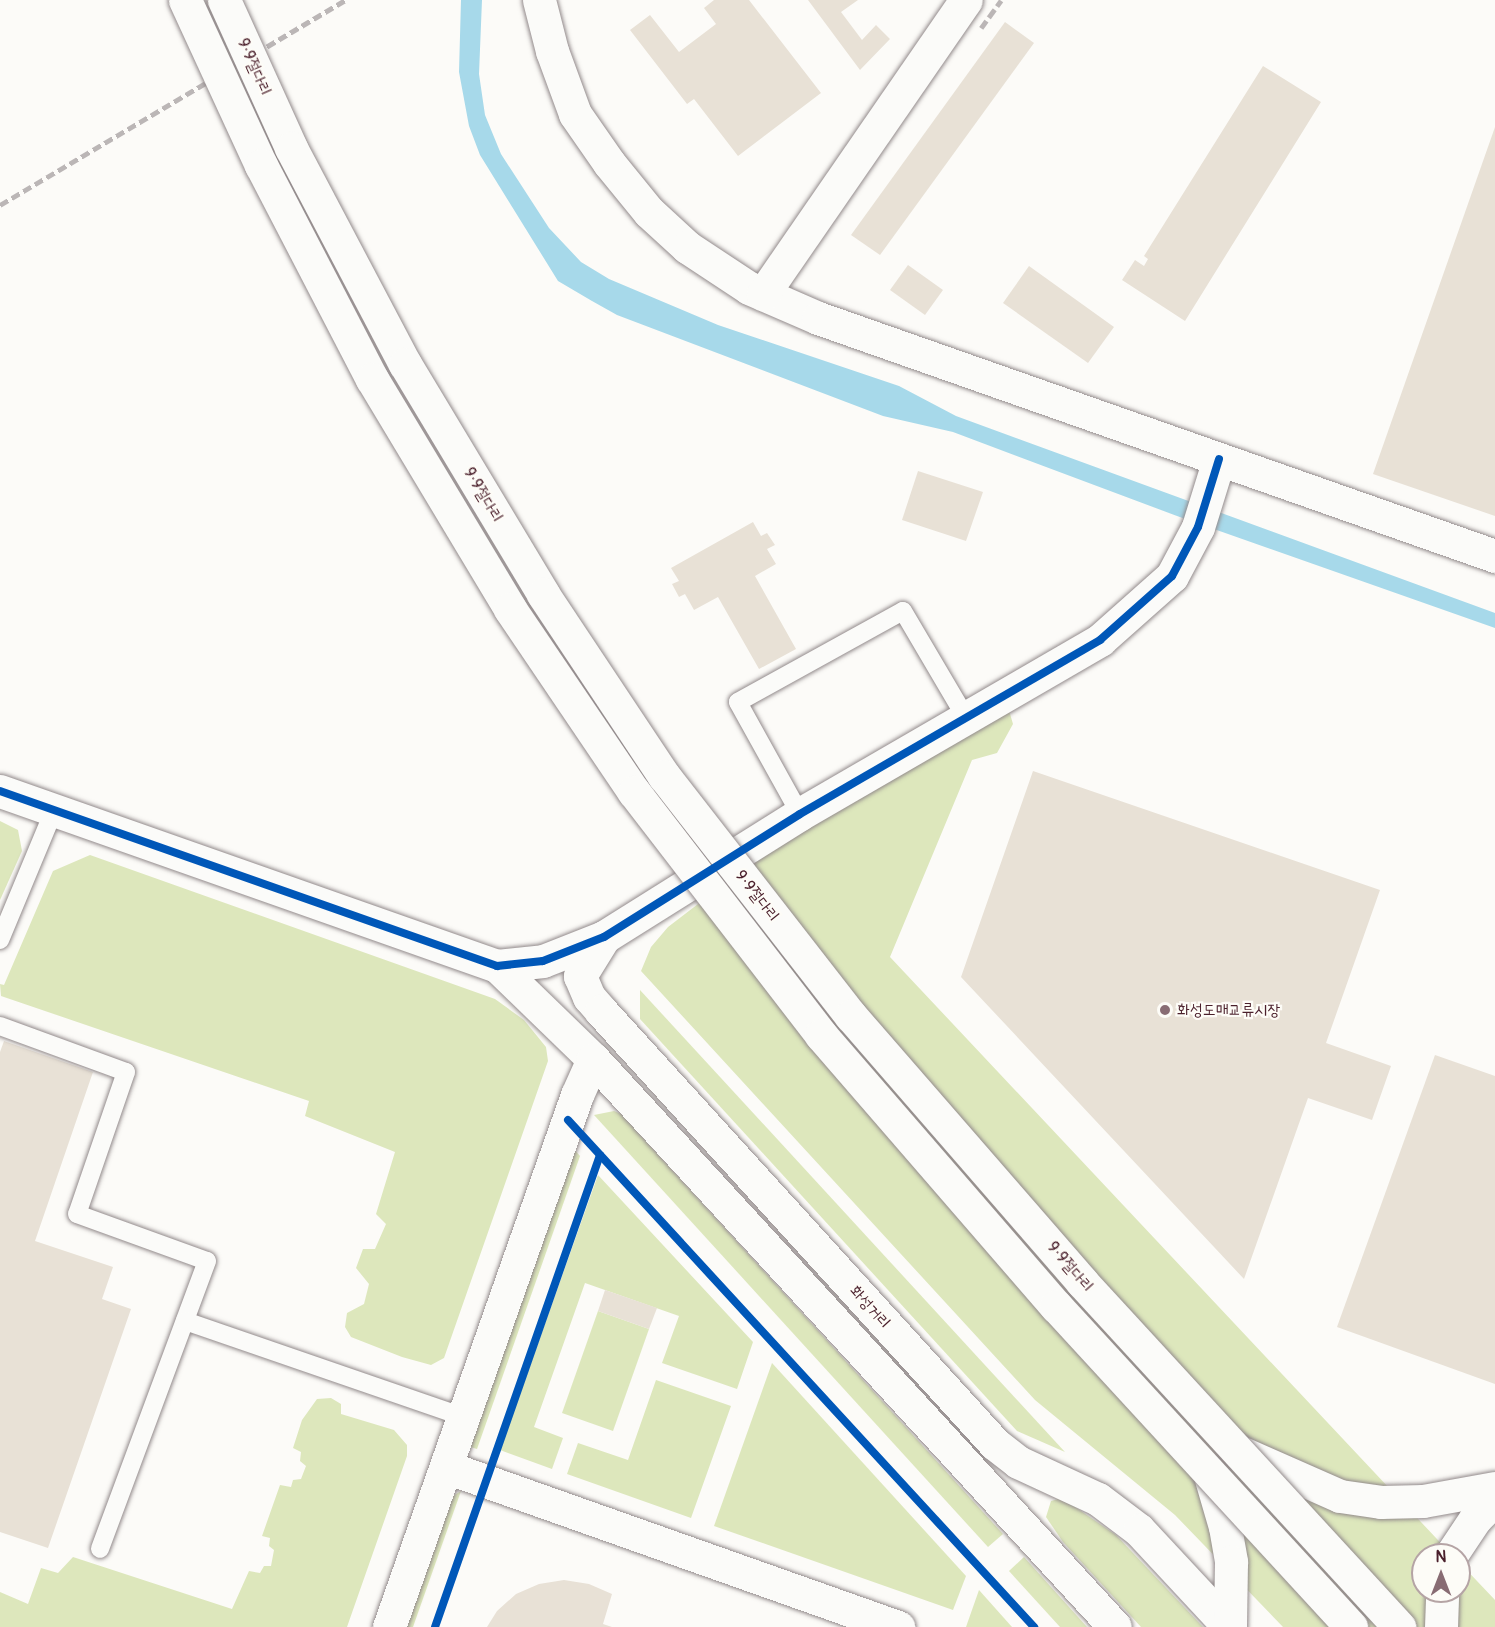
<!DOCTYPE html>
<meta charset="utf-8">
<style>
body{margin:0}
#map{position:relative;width:1495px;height:1627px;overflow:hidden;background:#fcfbf8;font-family:Pangolin,"Poor Story",sans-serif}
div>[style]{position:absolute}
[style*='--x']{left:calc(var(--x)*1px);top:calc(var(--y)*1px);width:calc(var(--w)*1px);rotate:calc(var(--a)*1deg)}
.green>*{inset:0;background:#dde7bc}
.water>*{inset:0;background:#a7d9ea}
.building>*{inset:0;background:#e8e1d6}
.roads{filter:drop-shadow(0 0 2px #928a8b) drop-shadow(0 0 2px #928a8b)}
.service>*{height:18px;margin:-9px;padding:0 9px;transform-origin:9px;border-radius:9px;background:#fbfbf9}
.minor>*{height:33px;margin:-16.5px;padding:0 16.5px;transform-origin:16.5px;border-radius:16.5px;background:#fbfbf9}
.primary>*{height:33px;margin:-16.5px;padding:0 16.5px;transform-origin:16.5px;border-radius:16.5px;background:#fbfbf9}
.rail>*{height:4.5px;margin-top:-2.25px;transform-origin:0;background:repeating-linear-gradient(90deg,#bbb6b6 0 9px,transparent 0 13.5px)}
.bridges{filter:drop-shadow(0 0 2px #928a8b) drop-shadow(0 0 2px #928a8b)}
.trunk-bridge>*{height:33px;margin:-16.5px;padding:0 16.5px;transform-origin:16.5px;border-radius:16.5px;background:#fbfbf9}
.cycleway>*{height:8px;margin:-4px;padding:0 4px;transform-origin:4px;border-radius:4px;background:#0057b8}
.dots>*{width:16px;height:16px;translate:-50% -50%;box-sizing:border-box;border:3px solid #fdfcf7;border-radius:50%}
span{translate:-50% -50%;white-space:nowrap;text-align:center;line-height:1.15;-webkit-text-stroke:4.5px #fdfcf7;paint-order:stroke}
.street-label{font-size:16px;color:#4a1f2b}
.poi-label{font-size:16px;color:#4a1f2b}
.left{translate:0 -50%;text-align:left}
.north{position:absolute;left:1411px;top:1543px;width:60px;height:60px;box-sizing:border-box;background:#fdfcf7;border:2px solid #b5a4a5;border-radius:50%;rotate:0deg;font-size:16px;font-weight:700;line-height:24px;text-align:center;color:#4a1f2b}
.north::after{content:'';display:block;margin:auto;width:21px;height:27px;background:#886c73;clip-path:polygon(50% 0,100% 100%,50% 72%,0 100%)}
</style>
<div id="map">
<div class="green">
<div style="clip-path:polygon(1008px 707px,1013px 724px,997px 753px,972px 760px,890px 957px,1452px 1555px,1423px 1555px,1423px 1591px,1459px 1591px,1459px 1562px,1495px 1600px,1495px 1627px,1283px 1627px,1175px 1515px,1035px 1400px,641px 971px,651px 947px,668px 927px,787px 836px)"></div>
<div style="clip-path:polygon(0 821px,18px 830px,22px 851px,0 900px)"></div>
<div style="clip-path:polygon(90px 855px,495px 999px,524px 1020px,546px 1047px,548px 1061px,444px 1358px,431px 1365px,402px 1357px,351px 1337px,345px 1327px,347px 1313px,364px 1304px,369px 1284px,356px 1268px,363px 1249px,375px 1249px,386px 1224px,376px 1214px,395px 1152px,305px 1116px,309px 1101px,1px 996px,0 984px,4px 985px,53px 871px)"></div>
<div style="clip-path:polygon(640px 990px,1065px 1452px,1017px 1431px,640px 1019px)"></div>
<div style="clip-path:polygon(614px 1111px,621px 1114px,1003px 1534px,988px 1547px,594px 1115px)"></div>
<div style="clip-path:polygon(573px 1148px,580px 1156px,477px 1449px,467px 1446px)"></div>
<div style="clip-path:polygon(598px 1175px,753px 1342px,737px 1389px,662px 1363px,679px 1316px,585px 1283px,534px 1427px,563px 1438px,552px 1469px,500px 1450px)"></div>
<div style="clip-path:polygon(598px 1311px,649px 1329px,613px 1431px,562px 1413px)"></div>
<div style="clip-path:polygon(772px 1363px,966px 1576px,953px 1610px,714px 1526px)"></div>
<div style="clip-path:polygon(656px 1380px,731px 1406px,691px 1518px,567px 1474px,578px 1443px,628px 1460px)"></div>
<div style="clip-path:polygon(331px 1398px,341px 1404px,341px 1414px,394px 1430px,407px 1445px,407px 1456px,347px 1627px,0 1627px,0 1592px,28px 1604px,41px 1568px,58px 1573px,73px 1557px,232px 1609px,249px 1571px,260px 1573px,264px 1566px,271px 1566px,274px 1550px,269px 1546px,270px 1538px,262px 1536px,280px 1485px,291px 1487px,293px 1480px,301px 1479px,306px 1466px,300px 1461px,301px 1452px,293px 1448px,302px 1420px,317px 1399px)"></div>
<div style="clip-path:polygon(461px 1491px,413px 1627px,404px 1627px,451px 1497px)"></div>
<div style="clip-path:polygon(1062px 1498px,1116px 1535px,1203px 1627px,1141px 1627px,1063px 1542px,1046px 1517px,1051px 1501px)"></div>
<div style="clip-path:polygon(1024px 1557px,1087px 1627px,1060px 1627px,1009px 1571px)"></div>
<div style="clip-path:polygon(979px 1590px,1012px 1627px,966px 1627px)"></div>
</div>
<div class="water">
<div style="clip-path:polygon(461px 0,482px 0,479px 74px,485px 115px,501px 154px,549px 228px,581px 262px,609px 279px,718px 325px,899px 386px,956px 416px,1495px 613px,1495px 628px,1177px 516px,953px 432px,883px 416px,617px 315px,592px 301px,558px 281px,480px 155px,469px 126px,459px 72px)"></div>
</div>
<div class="building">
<div style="clip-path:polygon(714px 0,749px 0,821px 93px,738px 156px,694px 99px,687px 104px,630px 30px,650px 15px,679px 52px,716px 24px,704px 8px)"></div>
<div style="clip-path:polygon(808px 0,858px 0,841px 12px,862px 40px,876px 25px,890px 39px,860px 70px)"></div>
<div style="clip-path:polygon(1005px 22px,1034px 43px,880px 255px,851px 235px)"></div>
<div style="clip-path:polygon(1263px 66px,1321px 102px,1185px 321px,1122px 280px,1135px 260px,1144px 266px,1148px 259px,1144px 256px)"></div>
<div style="clip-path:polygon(1495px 127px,1495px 516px,1373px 474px)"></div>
<div style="clip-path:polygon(908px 265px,943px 290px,925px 315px,890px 290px)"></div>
<div style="clip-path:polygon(1029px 266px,1114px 327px,1088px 363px,1003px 303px)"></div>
<div style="clip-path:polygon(918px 471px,983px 492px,966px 541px,902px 520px)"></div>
<div style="clip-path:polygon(753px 522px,761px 536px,767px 533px,775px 545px,767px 549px,776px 564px,755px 576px,796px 649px,759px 669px,718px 597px,694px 610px,685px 594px,679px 597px,672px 584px,679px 581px,671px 568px)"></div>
<div style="clip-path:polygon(1033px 771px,1380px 890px,1326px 1043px,1391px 1066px,1372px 1120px,1308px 1098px,1244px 1279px,961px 977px)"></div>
<div style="clip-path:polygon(4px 1041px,93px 1072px,35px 1241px,113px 1267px,102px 1299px,131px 1309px,48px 1548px,0 1532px,0 1052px)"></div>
<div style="clip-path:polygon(1435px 1055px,1495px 1076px,1495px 1384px,1337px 1327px)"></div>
<div style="clip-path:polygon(605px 1290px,657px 1308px,649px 1329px,598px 1311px)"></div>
<div style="clip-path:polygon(564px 1580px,589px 1584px,612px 1594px,603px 1624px,612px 1627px,487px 1627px,497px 1611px,516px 1594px,539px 1584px)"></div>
</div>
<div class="roads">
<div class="service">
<div style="--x:800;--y:814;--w:128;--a:-119"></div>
<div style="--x:738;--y:702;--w:188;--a:-28.9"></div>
<div style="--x:903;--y:611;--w:124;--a:59.5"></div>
<div style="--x:0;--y:940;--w:141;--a:-67.4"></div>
<div style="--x:0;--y:1026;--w:134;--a:20.1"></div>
<div style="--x:126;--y:1072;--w:150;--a:109"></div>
<div style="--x:77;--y:1214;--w:138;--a:19.9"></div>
<div style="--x:207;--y:1261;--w:307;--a:110.4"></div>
<div style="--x:185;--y:1321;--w:295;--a:19"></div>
</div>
<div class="minor">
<div style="--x:539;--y:0;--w:53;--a:75.7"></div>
<div style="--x:552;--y:51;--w:67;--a:69.9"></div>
<div style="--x:575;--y:114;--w:60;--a:55.2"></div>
<div style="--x:609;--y:163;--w:63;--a:50.8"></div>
<div style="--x:649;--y:212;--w:52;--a:42.6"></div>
<div style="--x:687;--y:247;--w:74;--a:33.5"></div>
<div style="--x:749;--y:288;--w:75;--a:23.5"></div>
<div style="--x:818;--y:318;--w:718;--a:19.37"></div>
<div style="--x:763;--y:294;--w:357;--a:-55.4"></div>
<div style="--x:0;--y:791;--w:527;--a:19.4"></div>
<div style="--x:497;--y:966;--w:46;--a:-6.2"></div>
<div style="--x:543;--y:961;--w:66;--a:-21.5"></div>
<div style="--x:604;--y:937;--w:231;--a:-32.1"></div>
<div style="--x:800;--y:814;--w:347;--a:-30.1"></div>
<div style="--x:1100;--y:640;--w:96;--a:-41.6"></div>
<div style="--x:1172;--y:576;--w:55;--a:-62"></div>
<div style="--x:1198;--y:527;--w:71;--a:-72.8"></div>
<div style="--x:446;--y:1467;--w:480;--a:19.5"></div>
<div style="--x:389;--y:1627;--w:564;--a:-70.54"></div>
<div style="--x:577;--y:1095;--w:39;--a:-66"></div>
</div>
<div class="primary">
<div style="--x:604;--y:937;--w:46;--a:121.6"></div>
<div style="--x:580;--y:976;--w:23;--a:67"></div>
<div style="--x:589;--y:997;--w:18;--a:49"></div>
<div style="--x:601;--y:1011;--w:585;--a:47.7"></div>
<div style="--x:995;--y:1444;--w:29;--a:38"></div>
<div style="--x:1018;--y:1462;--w:88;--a:24.8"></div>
<div style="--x:1098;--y:1499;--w:51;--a:37.1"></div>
<div style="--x:1139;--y:1530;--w:132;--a:47.1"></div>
<div style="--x:497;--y:966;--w:134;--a:44.1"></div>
<div style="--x:593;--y:1059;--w:771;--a:47.42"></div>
<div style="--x:1238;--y:1451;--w:111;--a:23.8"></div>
<div style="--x:1340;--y:1496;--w:41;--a:8.3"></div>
<div style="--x:1381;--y:1502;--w:42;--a:-1.4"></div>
<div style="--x:1423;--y:1501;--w:73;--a:-10.2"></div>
<div style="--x:1209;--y:1472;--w:57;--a:73.8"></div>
<div style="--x:1225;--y:1527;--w:36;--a:80"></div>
<div style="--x:1231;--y:1562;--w:65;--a:90.9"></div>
<div style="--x:1451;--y:1555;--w:43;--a:-56.3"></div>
<div style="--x:1475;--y:1519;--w:28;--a:-45"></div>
<div style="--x:1441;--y:1627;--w:36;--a:-88"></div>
</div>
</div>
<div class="rail">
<div style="--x:981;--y:28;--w:34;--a:-54"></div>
<div style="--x:0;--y:205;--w:401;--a:-30.7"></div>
</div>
<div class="bridges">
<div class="trunk-bridge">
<div style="--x:185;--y:0;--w:182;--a:65.3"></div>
<div style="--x:261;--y:165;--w:241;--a:62.6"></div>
<div style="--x:372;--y:379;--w:268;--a:59"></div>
<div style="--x:510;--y:609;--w:221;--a:55.9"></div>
<div style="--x:634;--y:792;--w:307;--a:52.4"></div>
<div style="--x:821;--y:1035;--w:359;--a:49.1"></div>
<div style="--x:1056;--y:1306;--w:436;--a:47.4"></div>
<div style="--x:224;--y:0;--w:162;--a:65.6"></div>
<div style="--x:291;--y:148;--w:244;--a:62.2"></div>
<div style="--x:405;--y:364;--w:268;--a:59"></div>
<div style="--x:543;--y:594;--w:219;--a:56.4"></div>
<div style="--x:664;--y:776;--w:304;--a:52.1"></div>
<div style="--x:851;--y:1016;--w:352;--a:49"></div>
<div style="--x:1082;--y:1282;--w:469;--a:47.4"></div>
</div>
</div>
<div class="cycleway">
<div style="--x:0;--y:791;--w:527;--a:19.4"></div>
<div style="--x:497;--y:966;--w:46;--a:-6.2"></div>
<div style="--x:543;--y:961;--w:66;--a:-21.5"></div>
<div style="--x:604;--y:937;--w:231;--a:-32.1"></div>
<div style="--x:800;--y:814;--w:347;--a:-30.1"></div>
<div style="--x:1100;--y:640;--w:96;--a:-41.6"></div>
<div style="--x:1172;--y:576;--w:55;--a:-62"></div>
<div style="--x:1198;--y:527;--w:71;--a:-72.8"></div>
<div style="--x:568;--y:1120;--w:689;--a:47.41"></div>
<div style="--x:435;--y:1627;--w:500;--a:-70.73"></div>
</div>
<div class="dots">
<div style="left:1165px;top:1010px;background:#886c73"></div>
</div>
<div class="street-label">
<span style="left:254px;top:67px;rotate:66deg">9·9절다리</span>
<span style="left:483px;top:495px;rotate:59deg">9·9절다리</span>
<span style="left:757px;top:896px;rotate:52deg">9·9절다리</span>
<span style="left:1070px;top:1267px;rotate:49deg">9·9절다리</span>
<span style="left:870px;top:1307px;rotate:48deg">화성거리</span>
</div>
<div class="poi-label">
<span class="left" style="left:1177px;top:1010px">화성도매교류시장</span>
</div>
<div class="north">N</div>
</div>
